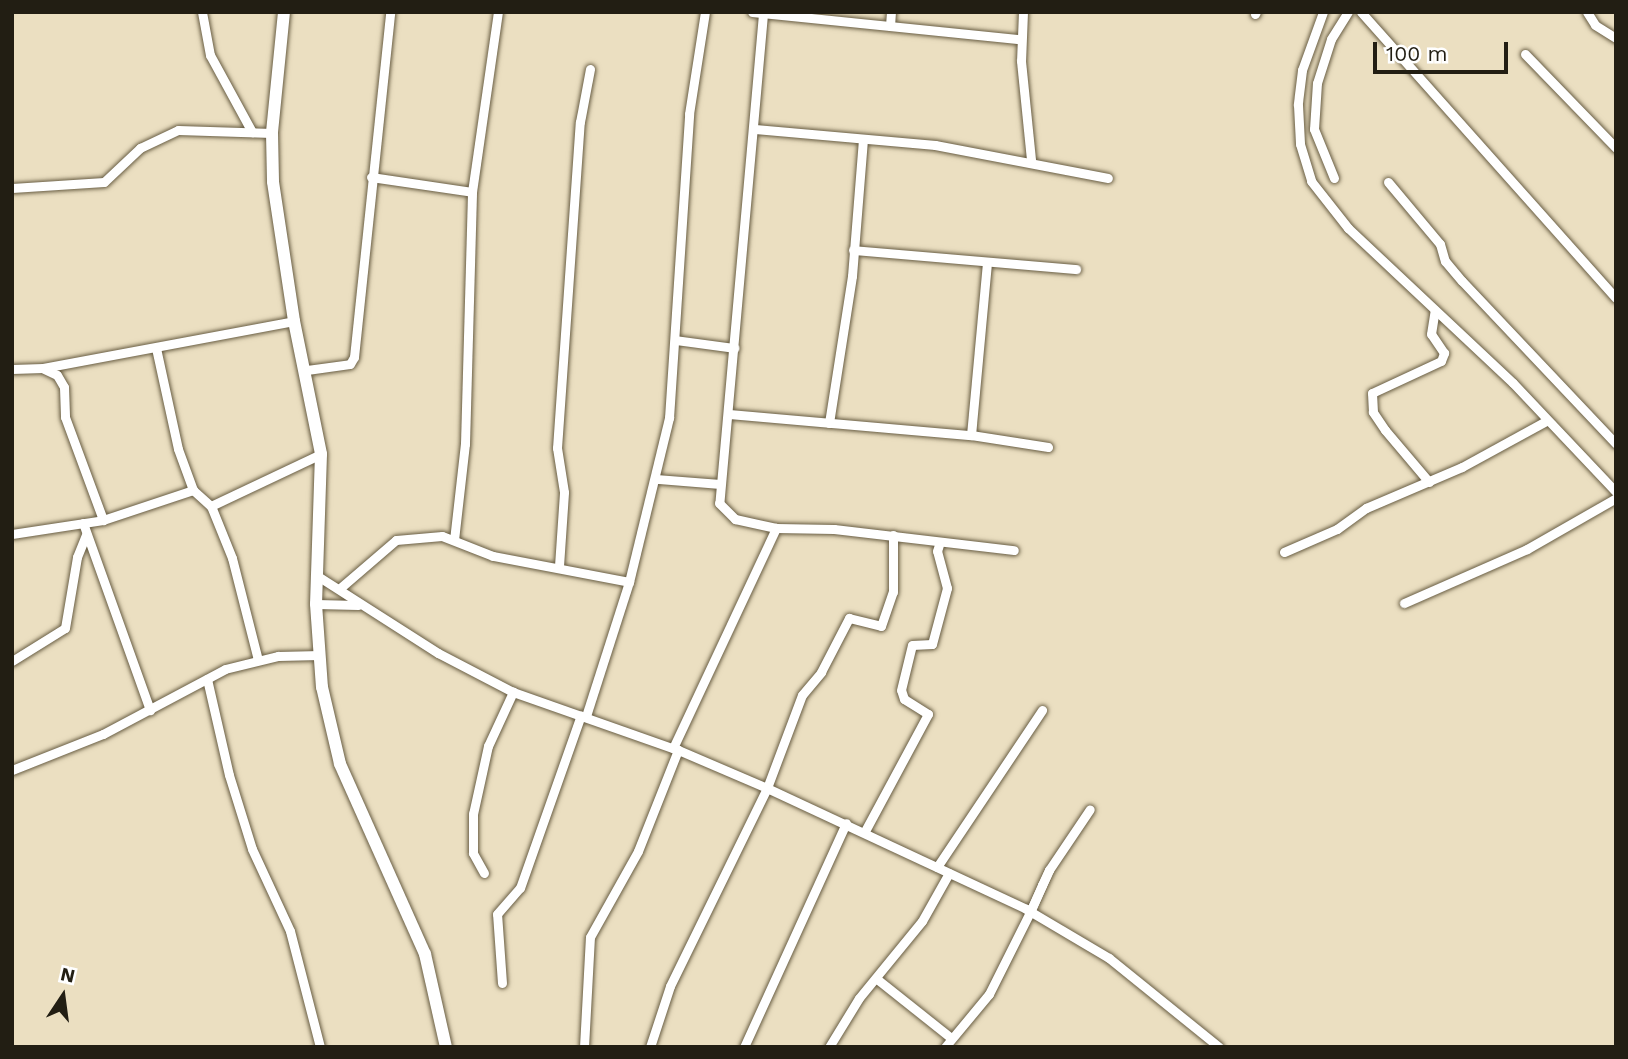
<!DOCTYPE html>
<style>
body{margin:0}
#map{position:relative;width:1628px;height:1059px;overflow:hidden;background:#ebdfc1;font-family:"Work Sans",sans-serif}
div>[style]{position:absolute}
[style*='--x']{left:calc(var(--x)*1px);top:calc(var(--y)*1px);width:calc(var(--w)*1px);rotate:calc(var(--a)*1deg)}
.roads{filter:drop-shadow(0 0 2px #685d43) drop-shadow(0 0 2px #685d43)}
.street>*{height:9px;margin:-4.5px;padding:0 4.5px;transform-origin:4.5px;border-radius:4.5px;background:#fff}
.secondary>*{height:12px;margin:-6px;padding:0 6px;transform-origin:6px;border-radius:6px;background:#fff}
span{translate:-50% -50%;white-space:nowrap;text-align:center;line-height:1.15;-webkit-text-stroke:6px #fff;paint-order:stroke}
.frame{position:absolute;inset:0;border:14px solid #221e13;pointer-events:none}
.north{position:absolute;left:28px;top:961px;width:70px;height:70px;-webkit-text-stroke:5px #fff;paint-order:stroke;rotate:13deg;font-size:19px;font-weight:700;line-height:28px;text-align:center;color:#221e13}
.north::after{content:'';display:block;margin:auto;width:24px;height:32px;background:#221e13;clip-path:polygon(50% 0,100% 100%,50% 72%,0 100%)}
.scale{position:absolute;left:1373px;top:42px;width:135px;height:32px;box-sizing:border-box;border:4px solid #221e13;border-top:0;padding-left:9px;font-size:21px;line-height:24px;white-space:nowrap;color:#221e13;-webkit-text-stroke:5px #fff;paint-order:stroke}
</style>
<div id="map">
<div class="roads">
<div class="street">
<div style="--x:202;--y:12;--w:44;--a:79.5"></div>
<div style="--x:210;--y:55;--w:88;--a:61.4"></div>
<div style="--x:752;--y:12;--w:269;--a:5.8"></div>
<div style="--x:1023;--y:12;--w:49;--a:92.3"></div>
<div style="--x:1021;--y:61;--w:99;--a:84.2"></div>
<div style="--x:1323;--y:12;--w:62;--a:109.9"></div>
<div style="--x:1302;--y:70;--w:35;--a:97"></div>
<div style="--x:1298;--y:105;--w:39;--a:87"></div>
<div style="--x:1300;--y:144;--w:39;--a:73"></div>
<div style="--x:1311;--y:181;--w:60;--a:51.8"></div>
<div style="--x:1348;--y:228;--w:226;--a:43.2"></div>
<div style="--x:1513;--y:383;--w:150;--a:46.6"></div>
<div style="--x:1361;--y:12;--w:383;--a:48.3"></div>
<div style="--x:1587;--y:12;--w:15;--a:58"></div>
<div style="--x:1595;--y:25;--w:25;--a:32"></div>
<div style="--x:763;--y:14;--w:491;--a:95.1"></div>
<div style="--x:719;--y:503;--w:23;--a:45"></div>
<div style="--x:735;--y:519;--w:42;--a:12.4"></div>
<div style="--x:776;--y:528;--w:58;--a:1"></div>
<div style="--x:834;--y:529;--w:181;--a:6.7"></div>
<div style="--x:1255;--y:14;--w:2;--a:-63"></div>
<div style="--x:890;--y:26;--w:14;--a:-86"></div>
<div style="--x:1525;--y:54;--w:131;--a:45.9"></div>
<div style="--x:755;--y:129;--w:181;--a:5.1"></div>
<div style="--x:935;--y:145;--w:176;--a:10.8"></div>
<div style="--x:371;--y:177;--w:102;--a:8.4"></div>
<div style="--x:1334;--y:178;--w:53;--a:-112.2"></div>
<div style="--x:1314;--y:129;--w:46;--a:-86.3"></div>
<div style="--x:1317;--y:83;--w:46;--a:-72.3"></div>
<div style="--x:1331;--y:39;--w:32;--a:-58"></div>
<div style="--x:1388;--y:182;--w:81;--a:50"></div>
<div style="--x:1440;--y:244;--w:18;--a:74"></div>
<div style="--x:1445;--y:261;--w:26;--a:50"></div>
<div style="--x:1462;--y:281;--w:224;--a:46.6"></div>
<div style="--x:12;--y:188;--w:92;--a:-3.7"></div>
<div style="--x:104;--y:182;--w:50;--a:-43.4"></div>
<div style="--x:140;--y:148;--w:42;--a:-25.3"></div>
<div style="--x:178;--y:130;--w:94;--a:1.8"></div>
<div style="--x:853;--y:250;--w:224;--a:4.9"></div>
<div style="--x:675;--y:340;--w:60;--a:7.7"></div>
<div style="--x:156;--y:348;--w:103;--a:77.7"></div>
<div style="--x:178;--y:449;--w:44;--a:69.9"></div>
<div style="--x:193;--y:490;--w:24;--a:42"></div>
<div style="--x:211;--y:506;--w:56;--a:68"></div>
<div style="--x:232;--y:558;--w:105;--a:75.7"></div>
<div style="--x:12;--y:369;--w:31;--a:-2"></div>
<div style="--x:43;--y:368;--w:255;--a:-10.6"></div>
<div style="--x:44;--y:369;--w:14;--a:25"></div>
<div style="--x:57;--y:375;--w:14;--a:60"></div>
<div style="--x:64;--y:387;--w:30;--a:88"></div>
<div style="--x:65;--y:417;--w:110;--a:69.7"></div>
<div style="--x:307;--y:370;--w:43;--a:-7.9"></div>
<div style="--x:350;--y:364;--w:8;--a:-60"></div>
<div style="--x:354;--y:357;--w:347;--a:-84"></div>
<div style="--x:729;--y:414;--w:243;--a:5"></div>
<div style="--x:971;--y:435;--w:78;--a:8.9"></div>
<div style="--x:829;--y:423;--w:149;--a:-81.1"></div>
<div style="--x:852;--y:276;--w:136;--a:-85.4"></div>
<div style="--x:971;--y:435;--w:172;--a:-84.7"></div>
<div style="--x:657;--y:479;--w:62;--a:4.6"></div>
<div style="--x:1429;--y:482;--w:68;--a:-130.2"></div>
<div style="--x:1385;--y:430;--w:22;--a:-124"></div>
<div style="--x:1373;--y:412;--w:19;--a:-93"></div>
<div style="--x:1372;--y:393;--w:76;--a:-24.9"></div>
<div style="--x:1441;--y:361;--w:9;--a:-69"></div>
<div style="--x:1444;--y:353;--w:23;--a:-124"></div>
<div style="--x:1431;--y:334;--w:24;--a:-81"></div>
<div style="--x:211;--y:506;--w:122;--a:-25.3"></div>
<div style="--x:83;--y:523;--w:199;--a:70.3"></div>
<div style="--x:12;--y:534;--w:92;--a:-8.7"></div>
<div style="--x:103;--y:520;--w:95;--a:-18.4"></div>
<div style="--x:454;--y:540;--w:97;--a:-83.5"></div>
<div style="--x:465;--y:444;--w:252;--a:-88.4"></div>
<div style="--x:472;--y:192;--w:182;--a:-81.8"></div>
<div style="--x:1284;--y:552;--w:58;--a:-23.5"></div>
<div style="--x:1337;--y:529;--w:36;--a:-36"></div>
<div style="--x:1366;--y:508;--w:104;--a:-23.1"></div>
<div style="--x:1462;--y:467;--w:96;--a:-28.7"></div>
<div style="--x:559;--y:566;--w:74;--a:-86.1"></div>
<div style="--x:564;--y:492;--w:45;--a:-99"></div>
<div style="--x:557;--y:448;--w:327;--a:-86"></div>
<div style="--x:580;--y:122;--w:54;--a:-79.3"></div>
<div style="--x:316;--y:575;--w:145;--a:32.6"></div>
<div style="--x:438;--y:653;--w:85;--a:27.5"></div>
<div style="--x:513;--y:692;--w:175;--a:19.4"></div>
<div style="--x:678;--y:750;--w:97;--a:23.1"></div>
<div style="--x:767;--y:788;--w:286;--a:25"></div>
<div style="--x:1026;--y:909;--w:96;--a:30.6"></div>
<div style="--x:1109;--y:958;--w:141;--a:39"></div>
<div style="--x:339;--y:589;--w:75;--a:-40.7"></div>
<div style="--x:396;--y:540;--w:46;--a:-5"></div>
<div style="--x:442;--y:536;--w:55;--a:21.4"></div>
<div style="--x:493;--y:556;--w:138;--a:10.8"></div>
<div style="--x:1404;--y:603;--w:134;--a:-23.7"></div>
<div style="--x:1527;--y:549;--w:103;--a:-29.8"></div>
<div style="--x:316;--y:604;--w:42;--a:1.4"></div>
<div style="--x:12;--y:661;--w:62;--a:-31.9"></div>
<div style="--x:65;--y:628;--w:72;--a:-80.4"></div>
<div style="--x:77;--y:557;--w:24;--a:-68"></div>
<div style="--x:207;--y:679;--w:98;--a:77.1"></div>
<div style="--x:229;--y:775;--w:77;--a:72.7"></div>
<div style="--x:252;--y:849;--w:90;--a:65.1"></div>
<div style="--x:290;--y:931;--w:120;--a:75.5"></div>
<div style="--x:586;--y:716;--w:141;--a:-72.2"></div>
<div style="--x:629;--y:582;--w:169;--a:-76.3"></div>
<div style="--x:669;--y:418;--w:305;--a:-86.2"></div>
<div style="--x:689;--y:114;--w:103;--a:-81.1"></div>
<div style="--x:673;--y:748;--w:243;--a:-64.9"></div>
<div style="--x:12;--y:770;--w:98;--a:-21.6"></div>
<div style="--x:103;--y:734;--w:138;--a:-28"></div>
<div style="--x:225;--y:669;--w:55;--a:-13.8"></div>
<div style="--x:278;--y:656;--w:42;--a:-1.4"></div>
<div style="--x:865;--y:831;--w:133;--a:-61.7"></div>
<div style="--x:928;--y:714;--w:28;--a:-148"></div>
<div style="--x:904;--y:699;--w:9;--a:-108"></div>
<div style="--x:901;--y:690;--w:46;--a:-76.3"></div>
<div style="--x:912;--y:645;--w:20;--a:-3"></div>
<div style="--x:932;--y:644;--w:58;--a:-75"></div>
<div style="--x:947;--y:588;--w:38;--a:-105"></div>
<div style="--x:937;--y:551;--w:9;--a:-72"></div>
<div style="--x:937;--y:867;--w:189;--a:-56.2"></div>
<div style="--x:1049;--y:870;--w:46;--a:114.3"></div>
<div style="--x:1030;--y:912;--w:30;--a:-66"></div>
<div style="--x:1042;--y:885;--w:17;--a:-65"></div>
<div style="--x:1049;--y:870;--w:73;--a:-56.1"></div>
<div style="--x:484;--y:873;--w:23;--a:-119"></div>
<div style="--x:473;--y:853;--w:39;--a:-90"></div>
<div style="--x:473;--y:814;--w:70;--a:-77.6"></div>
<div style="--x:488;--y:746;--w:60;--a:-65.2"></div>
<div style="--x:877;--y:979;--w:93;--a:38.5"></div>
<div style="--x:502;--y:983;--w:69;--a:-94.1"></div>
<div style="--x:497;--y:914;--w:35;--a:-49"></div>
<div style="--x:520;--y:888;--w:183;--a:-70.6"></div>
<div style="--x:584;--y:1047;--w:110;--a:-86.9"></div>
<div style="--x:590;--y:937;--w:98;--a:-60.8"></div>
<div style="--x:638;--y:851;--w:109;--a:-68.4"></div>
<div style="--x:650;--y:1047;--w:64;--a:-71.8"></div>
<div style="--x:670;--y:986;--w:220;--a:-63.9"></div>
<div style="--x:767;--y:788;--w:99;--a:-69.4"></div>
<div style="--x:802;--y:695;--w:30;--a:-50"></div>
<div style="--x:821;--y:672;--w:61;--a:-62.6"></div>
<div style="--x:849;--y:618;--w:33;--a:14"></div>
<div style="--x:881;--y:626;--w:36;--a:-71"></div>
<div style="--x:893;--y:592;--w:57;--a:-90"></div>
<div style="--x:744;--y:1047;--w:246;--a:-65.5"></div>
<div style="--x:829;--y:1047;--w:57;--a:-58.5"></div>
<div style="--x:859;--y:998;--w:99;--a:-50.7"></div>
<div style="--x:922;--y:921;--w:55;--a:-60.6"></div>
<div style="--x:945;--y:1047;--w:69;--a:-50.3"></div>
<div style="--x:989;--y:994;--w:92;--a:-63.4"></div>
</div>
<div class="secondary">
<div style="--x:284;--y:12;--w:122;--a:95.7"></div>
<div style="--x:272;--y:133;--w:49;--a:88.8"></div>
<div style="--x:273;--y:182;--w:141;--a:81.4"></div>
<div style="--x:294;--y:321;--w:136;--a:78.5"></div>
<div style="--x:321;--y:454;--w:150;--a:91.9"></div>
<div style="--x:316;--y:604;--w:83;--a:85.9"></div>
<div style="--x:322;--y:687;--w:79;--a:76.8"></div>
<div style="--x:340;--y:764;--w:208;--a:65.9"></div>
<div style="--x:425;--y:954;--w:95;--a:77.3"></div>
</div>
</div>
<div class="frame"></div>
<div class="north">N</div>
<div class="scale">100 m</div>
</div>
